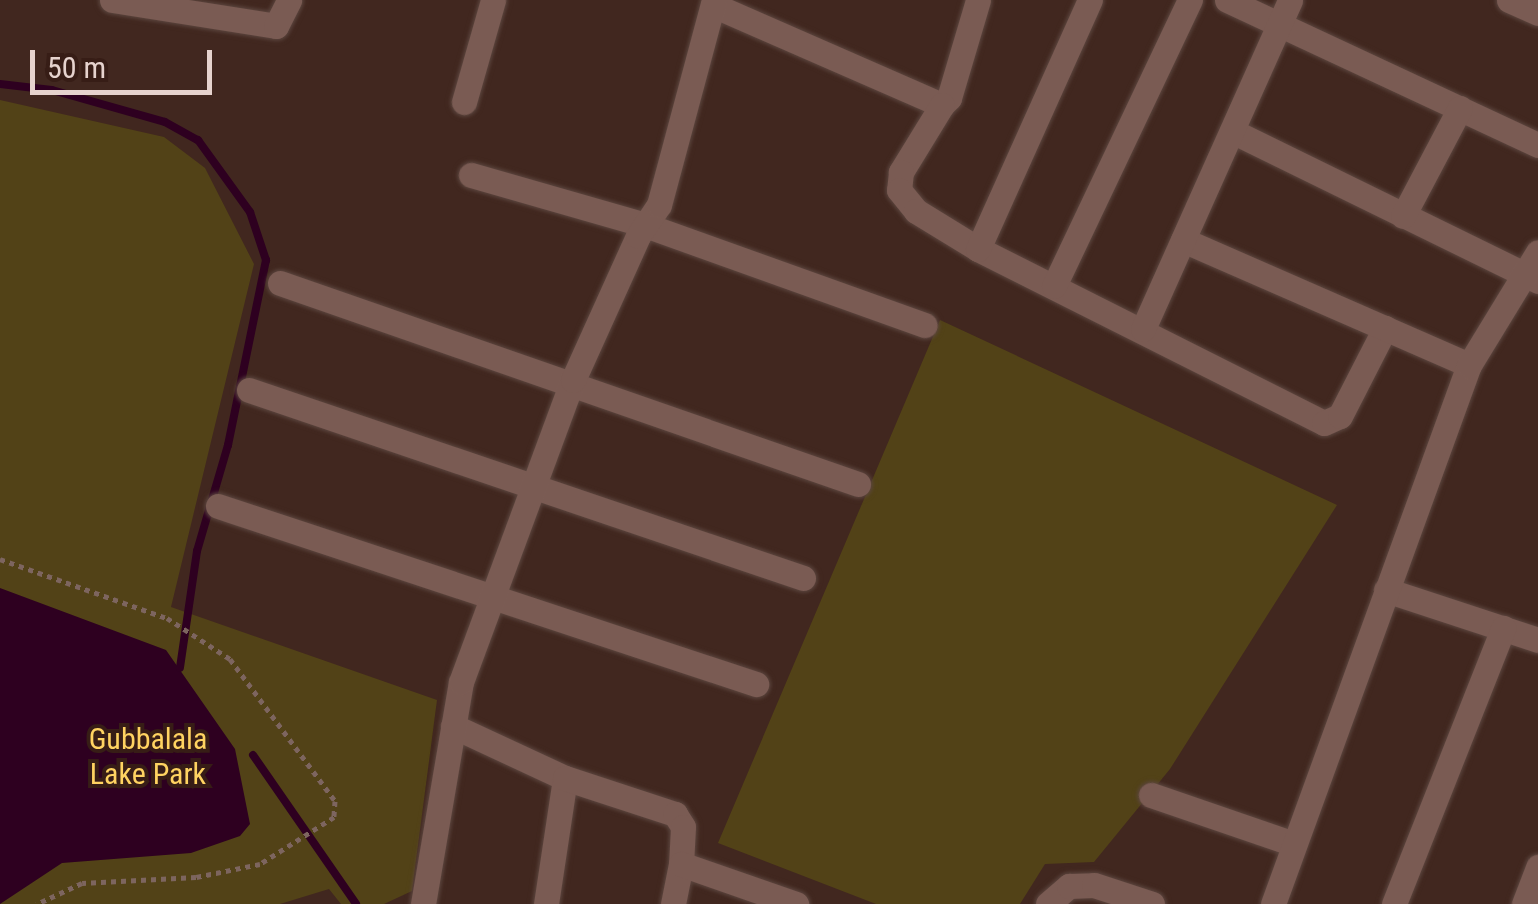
<!DOCTYPE html>
<style>
body{margin:0}
#map{position:relative;width:1538px;height:904px;overflow:hidden;background:#41271f;font-family:"Roboto Condensed",sans-serif}
div>[style]{position:absolute}
[style*='--x']{left:calc(var(--x)*1px);top:calc(var(--y)*1px);width:calc(var(--w)*1px);rotate:calc(var(--a)*1deg)}
.green>*{inset:0;background:#524217}
.water>*{inset:0;background:#2e0020}
.stream>*{height:8px;margin:-4px;padding:0 4px;transform-origin:4px;border-radius:4px;background:#2e0020}
.path>*{height:5px;margin-top:-2.5px;transform-origin:0;background:repeating-linear-gradient(90deg,#7d655f 0 5px,transparent 0 10px)}
.roads{filter:drop-shadow(0 0 2px #5c463f) drop-shadow(0 0 2px #5c463f)}
.minor>*{height:25px;margin:-12.5px;padding:0 12.5px;transform-origin:12.5px;border-radius:12.5px;background:#7a5b53}
span{translate:-50% -50%;white-space:nowrap;text-align:center;line-height:1.15;-webkit-text-stroke:8px #371d16;paint-order:stroke}
.park-label{font-size:30px;color:#ffd361}
.scale{position:absolute;left:30px;top:50px;width:182px;height:45px;box-sizing:border-box;border:5px solid #e6d3ce;border-top:0;padding-left:12px;font-size:30px;line-height:35px;white-space:nowrap;color:#e6d3ce;-webkit-text-stroke:8px #371d16;paint-order:stroke}
</style>
<div id="map">
<div class="green">
<div style="clip-path:polygon(0 100px,164px 137px,205px 168px,254px 264px,171px 607px,437px 700px,412px 891px,384px 904px,341px 904px,329px 889px,280px 904px,0 904px)"></div>
<div style="clip-path:polygon(940px 320px,1337px 505px,1170px 769px,1094px 862px,1045px 864px,1020px 904px,876px 904px,718px 843px)"></div>
</div>
<div class="water">
<div style="clip-path:polygon(0 588px,166px 650px,235px 749px,250px 824px,240px 836px,191px 853px,62px 863px,0 904px)"></div>
</div>
<div class="stream">
<div style="--x:0;--y:84;--w:52;--a:6.6"></div>
<div style="--x:52;--y:90;--w:117;--a:15.8"></div>
<div style="--x:165;--y:122;--w:38;--a:29"></div>
<div style="--x:198;--y:140;--w:89;--a:54.2"></div>
<div style="--x:250;--y:212;--w:51;--a:71.6"></div>
<div style="--x:266;--y:260;--w:189;--a:101.6"></div>
<div style="--x:228;--y:445;--w:110;--a:106.3"></div>
<div style="--x:197;--y:551;--w:118;--a:98.3"></div>
<div style="--x:253;--y:755;--w:181;--a:55.3"></div>
</div>
<div class="path">
<div style="--x:0;--y:559;--w:177;--a:19.5"></div>
<div style="--x:167;--y:618;--w:75;--a:33.1"></div>
<div style="--x:230;--y:659;--w:177;--a:53.5"></div>
<div style="--x:335;--y:801;--w:16;--a:94"></div>
<div style="--x:334;--y:817;--w:88;--a:147.6"></div>
<div style="--x:260;--y:864;--w:65;--a:168.5"></div>
<div style="--x:196;--y:877;--w:114;--a:177"></div>
<div style="--x:82;--y:883;--w:50;--a:155"></div>
</div>
<div class="roads">
<div class="minor">
<div style="--x:112;--y:0;--w:166;--a:9"></div>
<div style="--x:276;--y:26;--w:29;--a:-63"></div>
<div style="--x:1227;--y:0;--w:343;--a:25"></div>
<div style="--x:1509;--y:0;--w:32;--a:24"></div>
<div style="--x:713;--y:5;--w:250;--a:23.6"></div>
<div style="--x:942;--y:105;--w:10;--a:-45"></div>
<div style="--x:949;--y:98;--w:102;--a:-73.5"></div>
<div style="--x:464;--y:102;--w:106;--a:-74.1"></div>
<div style="--x:942;--y:105;--w:79;--a:121.5"></div>
<div style="--x:901;--y:172;--w:18;--a:96"></div>
<div style="--x:899;--y:190;--w:27;--a:51"></div>
<div style="--x:916;--y:211;--w:73;--a:31.5"></div>
<div style="--x:978;--y:249;--w:387;--a:26.7"></div>
<div style="--x:1324;--y:423;--w:17;--a:-24"></div>
<div style="--x:1340;--y:416;--w:99;--a:-62.9"></div>
<div style="--x:1232;--y:131;--w:341;--a:26.1"></div>
<div style="--x:471;--y:175;--w:181;--a:16"></div>
<div style="--x:645;--y:225;--w:297;--a:19.7"></div>
<div style="--x:1403;--y:216;--w:122;--a:-62.2"></div>
<div style="--x:1183;--y:240;--w:312;--a:23.6"></div>
<div style="--x:978;--y:249;--w:273;--a:-65.8"></div>
<div style="--x:280;--y:283;--w:612;--a:19.18"></div>
<div style="--x:1054;--y:286;--w:317;--a:-64.6"></div>
<div style="--x:1143;--y:329;--w:360;--a:-65.9"></div>
<div style="--x:249;--y:390;--w:585;--a:18.74"></div>
<div style="--x:218;--y:506;--w:567;--a:18.31"></div>
<div style="--x:1386;--y:590;--w:160;--a:18.2"></div>
<div style="--x:453;--y:726;--w:123;--a:24.9"></div>
<div style="--x:1151;--y:795;--w:151;--a:18.9"></div>
<div style="--x:423;--y:904;--w:225;--a:-80.3"></div>
<div style="--x:461;--y:682;--w:322;--a:-69.7"></div>
<div style="--x:573;--y:380;--w:158;--a:-65.7"></div>
<div style="--x:638;--y:236;--w:37;--a:-56"></div>
<div style="--x:659;--y:205;--w:212;--a:-75"></div>
<div style="--x:546;--y:904;--w:127;--a:-81.4"></div>
<div style="--x:565;--y:778;--w:116;--a:18.1"></div>
<div style="--x:675;--y:814;--w:15;--a:58"></div>
<div style="--x:683;--y:827;--w:37;--a:93"></div>
<div style="--x:673;--y:904;--w:41;--a:-78.7"></div>
<div style="--x:681;--y:864;--w:122;--a:19.2"></div>
<div style="--x:1048;--y:904;--w:28;--a:-41"></div>
<div style="--x:1069;--y:886;--w:25;--a:-2"></div>
<div style="--x:1094;--y:885;--w:61;--a:18.1"></div>
<div style="--x:1273;--y:904;--w:574;--a:-70.02"></div>
<div style="--x:1469;--y:365;--w:132;--a:-58.6"></div>
<div style="--x:1394;--y:904;--w:297;--a:-68.4"></div>
<div style="--x:1524;--y:904;--w:40;--a:-69"></div>
</div>
</div>
<div class="park-label">
<span style="left:148px;top:756px">Gubbalala<br>Lake Park</span>
</div>
<div class="scale">50 m</div>
</div>
